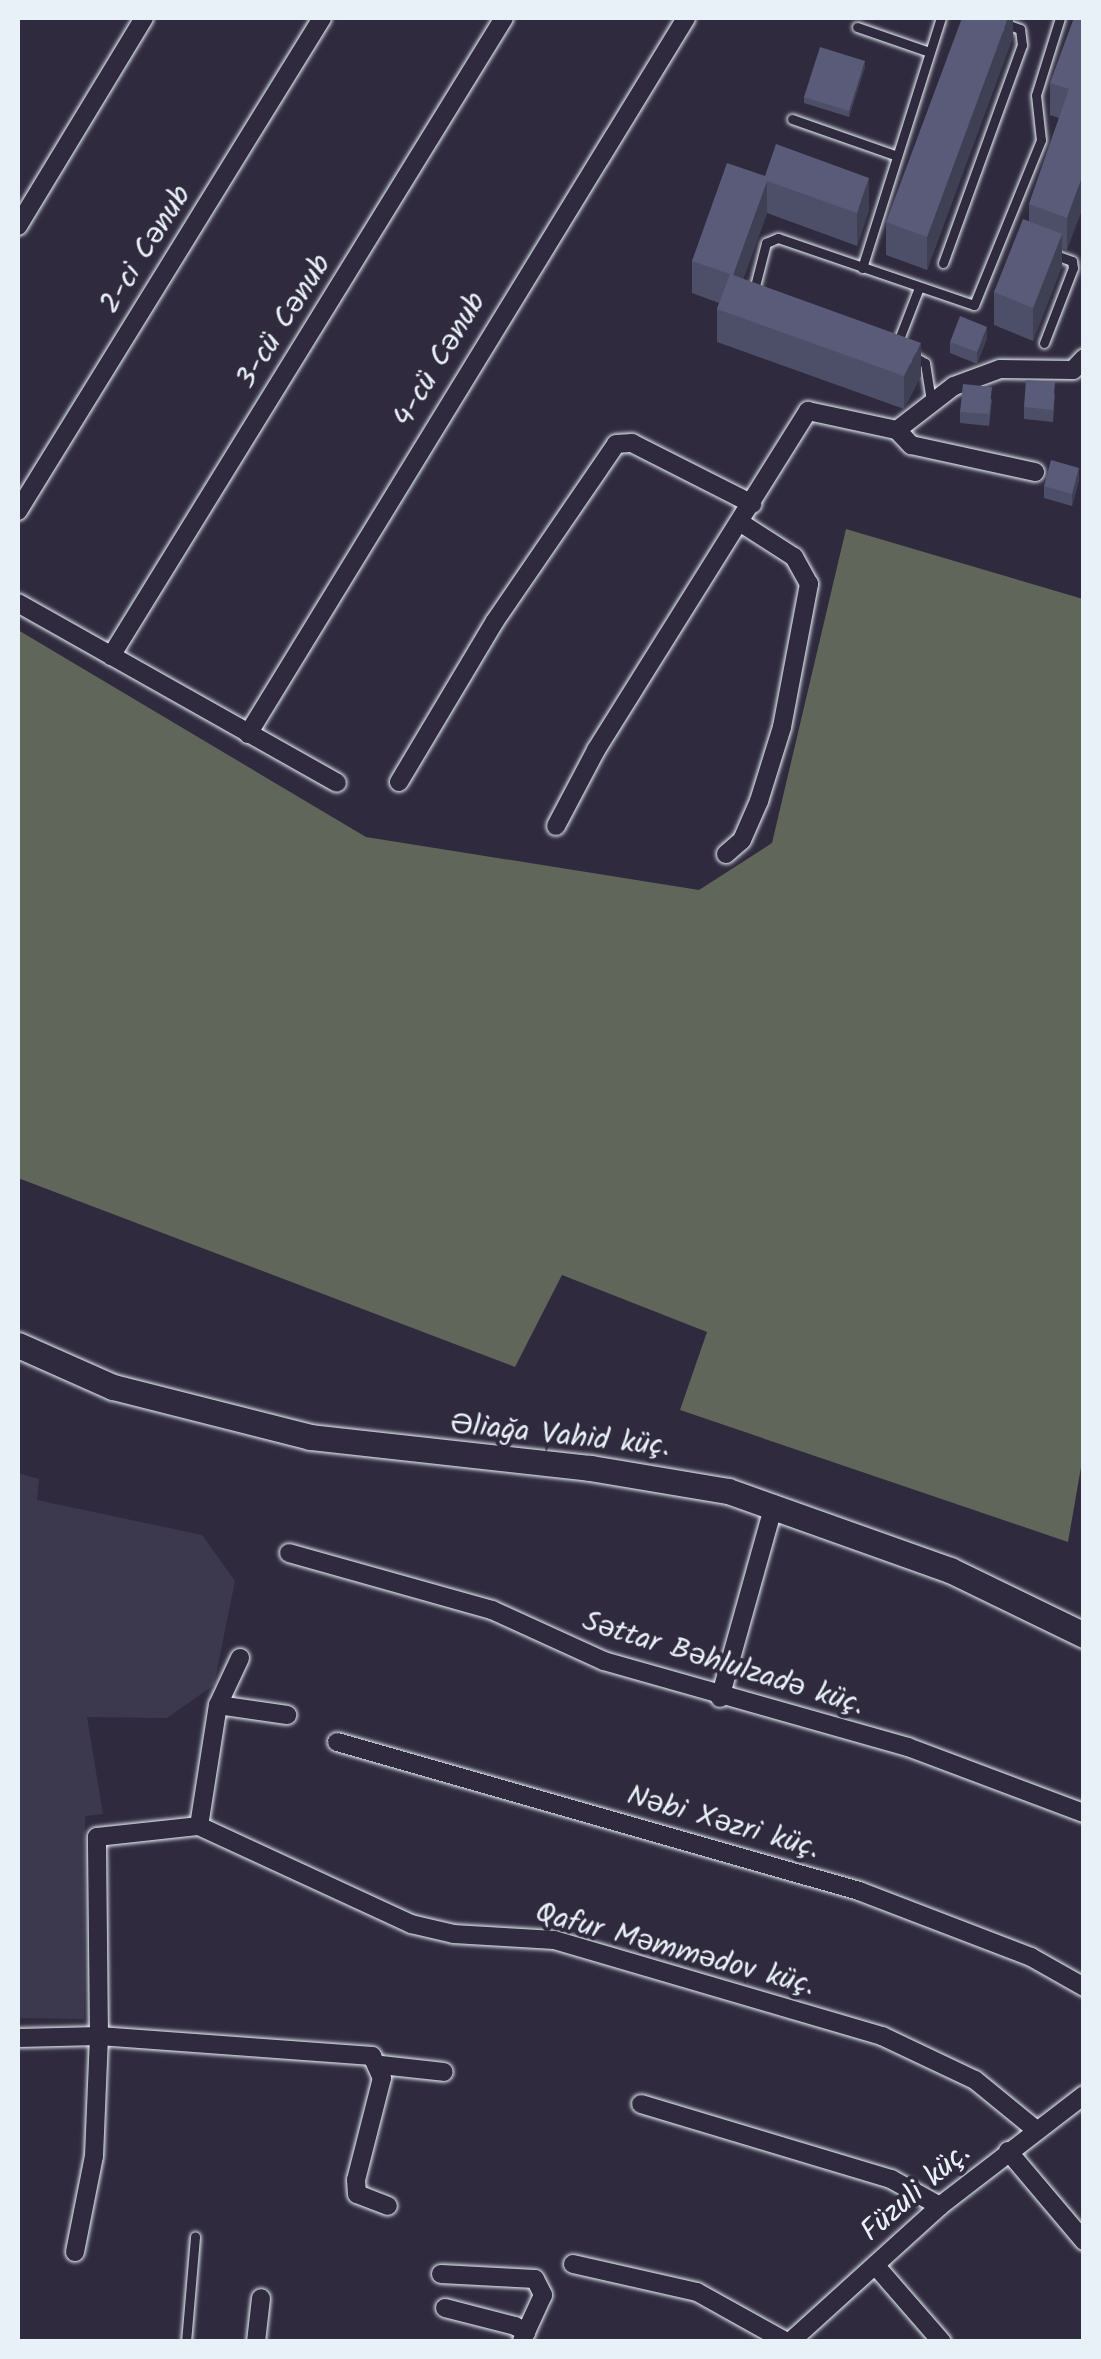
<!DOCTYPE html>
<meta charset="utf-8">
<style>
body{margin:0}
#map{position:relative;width:1101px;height:2359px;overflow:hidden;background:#2f2a3d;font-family:Kalam,sans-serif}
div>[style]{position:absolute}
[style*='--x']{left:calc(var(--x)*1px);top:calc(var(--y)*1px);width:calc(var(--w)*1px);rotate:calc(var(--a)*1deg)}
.built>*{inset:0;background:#3c394f}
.green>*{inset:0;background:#606659}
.roads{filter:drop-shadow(0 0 2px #e8f1f8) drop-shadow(0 0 2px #e8f1f8)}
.lane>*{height:9px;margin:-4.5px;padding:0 4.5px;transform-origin:4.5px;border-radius:4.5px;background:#2f2a3d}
.street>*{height:18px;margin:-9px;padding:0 9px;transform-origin:9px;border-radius:9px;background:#2f2a3d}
.secondary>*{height:25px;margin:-12.5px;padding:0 12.5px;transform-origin:12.5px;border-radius:12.5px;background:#2f2a3d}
.wall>*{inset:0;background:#4d4e67}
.shaded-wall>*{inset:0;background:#3f4054}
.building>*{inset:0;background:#5a5b78}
span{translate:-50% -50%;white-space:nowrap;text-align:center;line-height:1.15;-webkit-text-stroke:8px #2f2a3d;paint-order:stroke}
.street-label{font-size:30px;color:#e8f1f8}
.frame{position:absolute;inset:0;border:20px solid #e8f1f8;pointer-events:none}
</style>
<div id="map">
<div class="built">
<div style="clip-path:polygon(18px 1473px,39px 1479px,37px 1500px,202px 1535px,235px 1581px,214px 1685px,167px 1718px,87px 1717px,103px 1814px,85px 1816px,84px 2019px,18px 2018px)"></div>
</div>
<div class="green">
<div style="clip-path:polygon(846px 529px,1083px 599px,1084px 1450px,1068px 1542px,680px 1410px,707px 1332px,562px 1275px,515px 1367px,18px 1178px,18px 630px,366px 837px,699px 890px,772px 843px)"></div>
</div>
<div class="roads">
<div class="lane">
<div style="--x:857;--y:27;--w:76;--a:19.1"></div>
<div style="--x:792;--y:119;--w:111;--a:19.4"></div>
<div style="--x:943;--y:263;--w:232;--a:-70.1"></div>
<div style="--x:1022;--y:45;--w:16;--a:-97"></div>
<div style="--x:1020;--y:29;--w:33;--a:-160"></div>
<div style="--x:862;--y:268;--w:262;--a:-72.5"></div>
<div style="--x:753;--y:294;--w:53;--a:-75.7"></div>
<div style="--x:766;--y:243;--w:13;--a:-23"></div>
<div style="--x:778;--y:238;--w:207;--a:18.9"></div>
<div style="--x:974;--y:305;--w:178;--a:-67.9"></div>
<div style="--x:1041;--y:140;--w:45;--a:-96.3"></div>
<div style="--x:1036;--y:95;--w:81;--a:-72.7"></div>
<div style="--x:1044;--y:343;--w:80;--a:-68.9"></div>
<div style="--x:1073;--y:268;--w:7;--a:-98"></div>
<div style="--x:1072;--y:261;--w:20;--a:-160"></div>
<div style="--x:896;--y:347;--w:61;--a:-68.9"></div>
<div style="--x:911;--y:355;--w:16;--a:30"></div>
<div style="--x:925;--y:363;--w:32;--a:81"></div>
<div style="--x:186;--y:2342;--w:106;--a:-85.1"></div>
</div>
<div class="street">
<div style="--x:18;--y:226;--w:243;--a:-58.8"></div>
<div style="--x:897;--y:430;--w:21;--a:47"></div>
<div style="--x:911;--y:445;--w:127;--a:12.3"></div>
<div style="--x:18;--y:511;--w:579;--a:-58.34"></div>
<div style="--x:18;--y:603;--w:366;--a:29.4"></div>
<div style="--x:111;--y:656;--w:749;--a:-58.37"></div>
<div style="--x:248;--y:734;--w:839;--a:-58.54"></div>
<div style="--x:399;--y:782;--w:187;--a:-59.2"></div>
<div style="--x:495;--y:621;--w:214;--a:-55.6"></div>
<div style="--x:616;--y:444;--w:16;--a:-4"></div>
<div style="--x:632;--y:443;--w:135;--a:26.9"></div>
<div style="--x:556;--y:826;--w:86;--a:-62.2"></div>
<div style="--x:596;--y:750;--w:400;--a:-58"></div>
<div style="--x:808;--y:411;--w:91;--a:12.1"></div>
<div style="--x:897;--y:430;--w:72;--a:-37.7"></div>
<div style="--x:954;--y:386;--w:49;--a:-20.3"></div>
<div style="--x:1000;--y:369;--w:73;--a:0.8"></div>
<div style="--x:1073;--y:370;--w:16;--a:-47"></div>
<div style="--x:726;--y:854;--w:21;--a:-41"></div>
<div style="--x:742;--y:840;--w:43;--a:-66.4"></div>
<div style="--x:759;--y:801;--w:77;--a:-72.7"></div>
<div style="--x:782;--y:727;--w:146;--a:-79.3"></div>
<div style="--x:809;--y:584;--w:31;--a:-119"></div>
<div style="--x:794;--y:557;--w:63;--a:-147.3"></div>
<div style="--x:289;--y:1553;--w:211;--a:15.7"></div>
<div style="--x:492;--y:1610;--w:123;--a:24.5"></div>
<div style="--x:604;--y:1661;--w:316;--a:15.8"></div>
<div style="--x:908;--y:1747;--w:188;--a:20.6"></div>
<div style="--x:720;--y:1698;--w:201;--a:-74.4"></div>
<div style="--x:218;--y:1705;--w:70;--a:8.2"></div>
<div style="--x:337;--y:1742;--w:543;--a:15.93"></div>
<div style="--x:859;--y:1891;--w:184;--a:21"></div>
<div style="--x:1031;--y:1957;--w:61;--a:29.5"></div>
<div style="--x:199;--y:1826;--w:122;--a:-81.1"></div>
<div style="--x:218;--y:1705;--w:52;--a:-64.9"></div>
<div style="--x:18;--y:2038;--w:81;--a:-1.4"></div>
<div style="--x:99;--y:2036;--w:199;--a:-90.6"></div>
<div style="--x:97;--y:1837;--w:103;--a:-6.2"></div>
<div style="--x:199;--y:1826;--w:234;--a:24.8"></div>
<div style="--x:411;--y:1924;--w:44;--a:13.1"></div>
<div style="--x:454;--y:1934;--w:100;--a:3.4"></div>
<div style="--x:554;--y:1940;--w:342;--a:16.3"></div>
<div style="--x:882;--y:2036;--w:103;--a:25.3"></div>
<div style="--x:975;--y:2080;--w:77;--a:39.2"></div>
<div style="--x:381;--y:2065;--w:63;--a:6.3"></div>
<div style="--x:641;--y:2104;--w:261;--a:16.7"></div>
<div style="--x:891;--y:2179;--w:56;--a:28.9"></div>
<div style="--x:1008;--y:2151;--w:118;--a:49.8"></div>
<div style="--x:75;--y:2252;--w:98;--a:-78.8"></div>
<div style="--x:94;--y:2156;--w:120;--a:-87.6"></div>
<div style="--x:99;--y:2036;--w:274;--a:4.2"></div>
<div style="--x:372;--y:2056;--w:24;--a:66"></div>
<div style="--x:382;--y:2078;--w:105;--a:104.3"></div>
<div style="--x:356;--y:2180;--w:14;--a:86"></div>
<div style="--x:357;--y:2194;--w:33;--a:21"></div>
<div style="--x:573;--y:2264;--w:127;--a:12.7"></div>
<div style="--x:697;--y:2292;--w:103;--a:29.1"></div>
<div style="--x:875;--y:2265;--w:102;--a:49"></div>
<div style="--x:441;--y:2274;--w:94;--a:3"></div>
<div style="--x:535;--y:2279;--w:18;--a:63"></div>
<div style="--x:543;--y:2295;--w:41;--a:114.7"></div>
<div style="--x:445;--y:2308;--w:72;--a:14.4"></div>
<div style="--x:515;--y:2326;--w:13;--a:29"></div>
<div style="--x:526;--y:2332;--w:10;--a:114"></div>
<div style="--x:256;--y:2342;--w:44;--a:-83.5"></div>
<div style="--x:790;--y:2342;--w:202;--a:-42.2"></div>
<div style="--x:940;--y:2206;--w:182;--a:-37.6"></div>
</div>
<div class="secondary">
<div style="--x:18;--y:1345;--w:104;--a:23.9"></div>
<div style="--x:113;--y:1387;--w:203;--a:14.2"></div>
<div style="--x:310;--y:1437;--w:282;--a:6.3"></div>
<div style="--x:590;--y:1468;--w:140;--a:9.5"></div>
<div style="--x:728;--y:1491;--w:236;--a:19.6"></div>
<div style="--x:950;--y:1570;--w:149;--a:25.9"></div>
</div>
</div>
<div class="wall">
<div style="clip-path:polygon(1013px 18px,1013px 37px,927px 270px,886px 255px,886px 222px)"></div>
<div style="clip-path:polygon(1074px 18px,1067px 250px,1062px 249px,1062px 266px,1033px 341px,994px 325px,994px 292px,1029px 221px,1029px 204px,1059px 118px,1050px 115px,1050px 83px)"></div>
<div style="clip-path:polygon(865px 67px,849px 117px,804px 103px,804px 97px)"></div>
<div style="clip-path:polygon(765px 176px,869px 210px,857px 246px,767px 213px,743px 279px,921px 376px,904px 409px,717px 342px,717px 309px,719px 303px,692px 293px,692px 261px)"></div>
<div style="clip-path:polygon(987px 338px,977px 364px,950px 353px,950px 342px)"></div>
<div style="clip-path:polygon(1055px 394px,1053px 422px,1024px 419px,1024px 407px)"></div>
<div style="clip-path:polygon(992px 399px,989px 426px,960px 423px,960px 412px)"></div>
<div style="clip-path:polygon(1079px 480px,1072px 506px,1044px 498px,1044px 486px)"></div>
</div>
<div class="shaded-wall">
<div style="clip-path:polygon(1008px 18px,1013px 18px,1013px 37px,927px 270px,927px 237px)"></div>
<div style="clip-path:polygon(865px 61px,865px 67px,849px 117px,849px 111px)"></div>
<div style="clip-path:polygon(1084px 172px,1084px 205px,1067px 250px,1067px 218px)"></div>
<div style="clip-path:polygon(869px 178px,869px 210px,857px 246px,857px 213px)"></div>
<div style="clip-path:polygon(767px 181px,767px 213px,733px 308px,733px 275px)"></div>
<div style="clip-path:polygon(1062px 234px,1062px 266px,1033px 341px,1033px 308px)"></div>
<div style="clip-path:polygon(987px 327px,987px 338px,977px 364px,977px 352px)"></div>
<div style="clip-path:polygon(921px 343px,921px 376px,904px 409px,904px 376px)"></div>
<div style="clip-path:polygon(1079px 468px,1079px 480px,1072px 506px,1072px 494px)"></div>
</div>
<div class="building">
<div style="clip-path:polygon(962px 18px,1008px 18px,927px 237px,886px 222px)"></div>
<div style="clip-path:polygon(1074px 18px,1084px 18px,1084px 172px,1067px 218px,1029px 204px,1069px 89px,1050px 83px)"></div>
<div style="clip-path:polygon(820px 47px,865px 61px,849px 111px,804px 97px)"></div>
<div style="clip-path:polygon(776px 144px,869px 178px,857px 213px,767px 181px,733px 275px,921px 343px,904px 376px,717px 309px,730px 274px,692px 261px,727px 163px,765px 176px)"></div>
<div style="clip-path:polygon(1023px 219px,1062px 234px,1033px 308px,994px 292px)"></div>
<div style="clip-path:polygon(960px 316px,987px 327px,977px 352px,950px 342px)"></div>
<div style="clip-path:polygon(1026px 380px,1055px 382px,1053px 410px,1024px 407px)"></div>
<div style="clip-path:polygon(963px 384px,992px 387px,989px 414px,960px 412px)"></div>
<div style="clip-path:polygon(1051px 460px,1079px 468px,1072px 494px,1044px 486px)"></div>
</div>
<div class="street-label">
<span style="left:146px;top:250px;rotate:-58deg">2-ci Cənub</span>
<span style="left:284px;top:322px;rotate:-58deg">3-cü Cənub</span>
<span style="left:440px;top:360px;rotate:-59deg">4-cü Cənub</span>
<span style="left:560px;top:1436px;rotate:6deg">Əliağa Vahid küç.</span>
<span style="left:723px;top:1664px;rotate:17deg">Səttar Bəhlulzadə küç.</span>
<span style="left:723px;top:1823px;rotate:16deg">Nəbi Xəzri küç.</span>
<span style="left:675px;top:1950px;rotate:15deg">Qafur Məmmədov küç.</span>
<span style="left:916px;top:2193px;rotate:-41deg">Füzuli küç.</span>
</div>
<div class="frame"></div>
</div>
